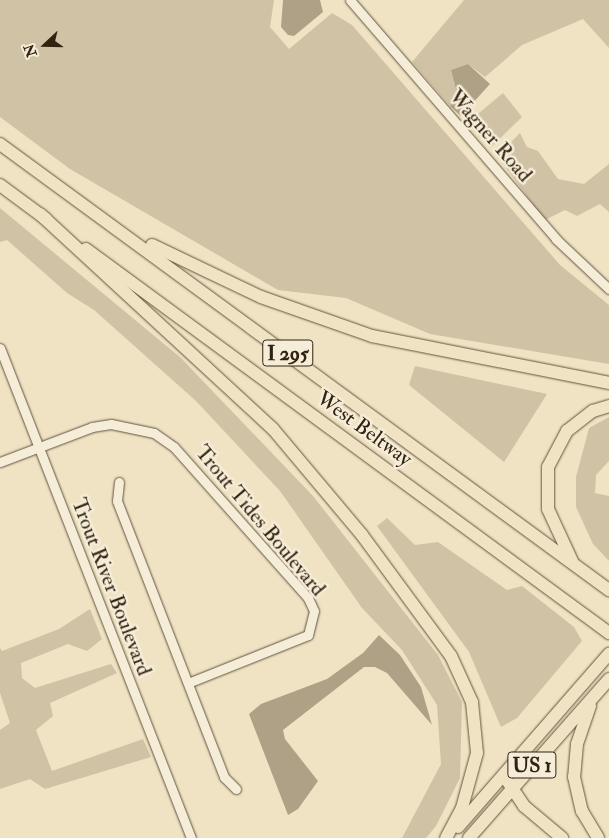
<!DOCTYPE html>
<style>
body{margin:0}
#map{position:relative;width:609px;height:838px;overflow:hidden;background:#f0e3c3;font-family:"IM FELL Double Pica",serif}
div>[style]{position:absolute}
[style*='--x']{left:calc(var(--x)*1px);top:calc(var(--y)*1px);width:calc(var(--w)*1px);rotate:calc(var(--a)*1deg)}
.green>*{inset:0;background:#d0c2a5}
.water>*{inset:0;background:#afa186}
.roads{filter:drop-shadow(0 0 1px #61523e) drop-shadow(0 0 1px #61523e)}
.minor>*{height:9px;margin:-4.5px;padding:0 4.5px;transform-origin:4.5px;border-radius:4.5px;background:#f5edd8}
.highway>*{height:12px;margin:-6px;padding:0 6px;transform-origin:6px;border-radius:6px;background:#f0e3c3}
span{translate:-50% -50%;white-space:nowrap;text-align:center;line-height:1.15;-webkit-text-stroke:5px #f5edd8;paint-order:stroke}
.shield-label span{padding:1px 4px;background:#f5edd8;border:1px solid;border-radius:4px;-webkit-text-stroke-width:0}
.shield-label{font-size:20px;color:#312211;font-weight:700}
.street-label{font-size:21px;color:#312211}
.north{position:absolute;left:20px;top:20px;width:50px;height:50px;-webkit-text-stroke:4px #f5edd8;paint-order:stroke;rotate:249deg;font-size:14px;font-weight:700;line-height:20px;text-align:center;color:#312211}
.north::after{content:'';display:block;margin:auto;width:18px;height:22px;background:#312211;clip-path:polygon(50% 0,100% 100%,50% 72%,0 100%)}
</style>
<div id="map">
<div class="green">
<div style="clip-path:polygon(0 0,274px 0,270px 27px,289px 49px,332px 13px,352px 25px,560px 265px,609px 305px,609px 364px,430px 334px,346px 298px,278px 290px,70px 169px,0 117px)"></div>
<div style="clip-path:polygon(464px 0,609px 0,609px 48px,583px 19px,522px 45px,485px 77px,468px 64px,451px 70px,458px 97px,450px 106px,412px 62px)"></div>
<div style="clip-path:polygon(503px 93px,522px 117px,490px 148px,467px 123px)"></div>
<div style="clip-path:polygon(520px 133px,527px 147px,538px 151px,558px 179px,584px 184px,609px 164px,609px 212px,600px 204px,577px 216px,565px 210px,545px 220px,497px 156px)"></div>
<div style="clip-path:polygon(0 208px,181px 358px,313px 496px,438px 655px,462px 702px,460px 778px,436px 826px,426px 838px,402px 838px,441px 764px,437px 705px,402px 650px,362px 608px,280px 491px,196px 401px,94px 310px,67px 293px,7px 240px,0 242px)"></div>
<div style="clip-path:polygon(415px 366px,547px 394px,504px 462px,409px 385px)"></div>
<div style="clip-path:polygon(609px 417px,609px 461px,596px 475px,595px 493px,609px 496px,609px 561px,593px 544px,576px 507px,576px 477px,589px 428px)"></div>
<div style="clip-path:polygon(387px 518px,415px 545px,438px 542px,507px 590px,522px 586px,574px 627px,582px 641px,517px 718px,501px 727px,469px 652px,377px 526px)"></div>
<div style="clip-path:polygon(90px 609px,102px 639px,87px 651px,68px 644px,21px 663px,22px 678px,35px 688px,111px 664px,117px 673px,50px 703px,53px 716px,36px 730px,52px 771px,143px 739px,151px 757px,45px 789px,30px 779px,0 789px,0 730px,10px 723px,0 693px,0 648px,2px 651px,59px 629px)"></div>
</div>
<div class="water">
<div style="clip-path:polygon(283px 0,320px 0,323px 12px,294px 36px,288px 35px,281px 27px)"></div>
<div style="clip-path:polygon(468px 64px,490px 84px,461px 116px,450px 106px,458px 97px,451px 70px)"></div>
<div style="clip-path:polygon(379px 635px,400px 655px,421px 687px,432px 725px,387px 673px,375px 667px,364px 667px,283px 730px,285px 739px,318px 781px,298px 809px,288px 815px,249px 714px,261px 704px,327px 679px,363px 653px)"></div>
</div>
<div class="roads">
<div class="minor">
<div style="--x:350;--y:0;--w:316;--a:49.2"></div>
<div style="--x:556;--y:239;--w:73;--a:43.3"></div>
<div style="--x:0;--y:348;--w:526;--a:68.7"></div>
<div style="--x:0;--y:462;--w:98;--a:-20.8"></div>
<div style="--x:92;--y:427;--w:19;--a:-9"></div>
<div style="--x:111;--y:424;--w:44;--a:11.8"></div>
<div style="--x:154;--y:433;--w:24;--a:35"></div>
<div style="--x:174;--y:447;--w:202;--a:48.4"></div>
<div style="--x:308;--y:598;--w:14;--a:65"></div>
<div style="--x:314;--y:611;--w:25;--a:104"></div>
<div style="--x:308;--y:635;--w:129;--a:158.2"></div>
<div style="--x:119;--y:482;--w:19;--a:96"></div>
<div style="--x:117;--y:501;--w:296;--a:68.8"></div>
<div style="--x:224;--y:777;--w:17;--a:45"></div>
</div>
<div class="highway">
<div style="--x:0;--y:144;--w:755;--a:36.22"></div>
<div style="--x:0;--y:185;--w:57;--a:36.5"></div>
<div style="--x:40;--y:214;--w:317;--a:42.7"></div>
<div style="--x:273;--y:429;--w:138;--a:50"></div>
<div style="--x:362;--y:535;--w:150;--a:53.7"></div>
<div style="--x:451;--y:656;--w:51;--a:65.5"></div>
<div style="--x:472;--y:702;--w:51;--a:84.4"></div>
<div style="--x:477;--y:753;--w:57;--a:105.3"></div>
<div style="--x:462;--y:808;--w:34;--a:118"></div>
<div style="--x:152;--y:245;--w:121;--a:25.5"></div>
<div style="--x:261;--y:297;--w:118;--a:19.4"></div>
<div style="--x:372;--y:336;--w:242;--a:11.2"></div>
<div style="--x:86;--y:249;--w:649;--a:36.29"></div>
<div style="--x:572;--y:561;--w:57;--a:-114.8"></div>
<div style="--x:548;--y:509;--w:42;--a:-90"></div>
<div style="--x:548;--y:467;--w:41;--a:-62.2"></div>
<div style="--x:567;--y:431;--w:33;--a:-38"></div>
<div style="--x:593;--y:411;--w:17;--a:-17"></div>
<div style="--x:590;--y:706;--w:40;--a:108.9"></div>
<div style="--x:577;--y:744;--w:33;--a:95"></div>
<div style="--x:574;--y:777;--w:35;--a:77"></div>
<div style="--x:582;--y:811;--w:31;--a:59"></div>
<div style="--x:508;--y:782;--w:29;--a:56"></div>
<div style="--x:524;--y:806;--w:50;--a:40.1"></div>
<div style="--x:458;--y:827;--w:230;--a:-48.9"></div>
<div style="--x:469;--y:838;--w:212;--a:-48.6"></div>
</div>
</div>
<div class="shield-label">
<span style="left:288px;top:353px">I 295</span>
<span style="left:532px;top:765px">US 1</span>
</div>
<div class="street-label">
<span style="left:490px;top:136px;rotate:49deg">Wagner Road</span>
<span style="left:364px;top:429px;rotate:36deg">West Beltway</span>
<span style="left:260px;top:521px;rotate:50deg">Trout Tides Boulevard</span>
<span style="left:111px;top:587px;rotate:69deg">Trout River Boulevard</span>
</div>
<div class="north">N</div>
</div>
